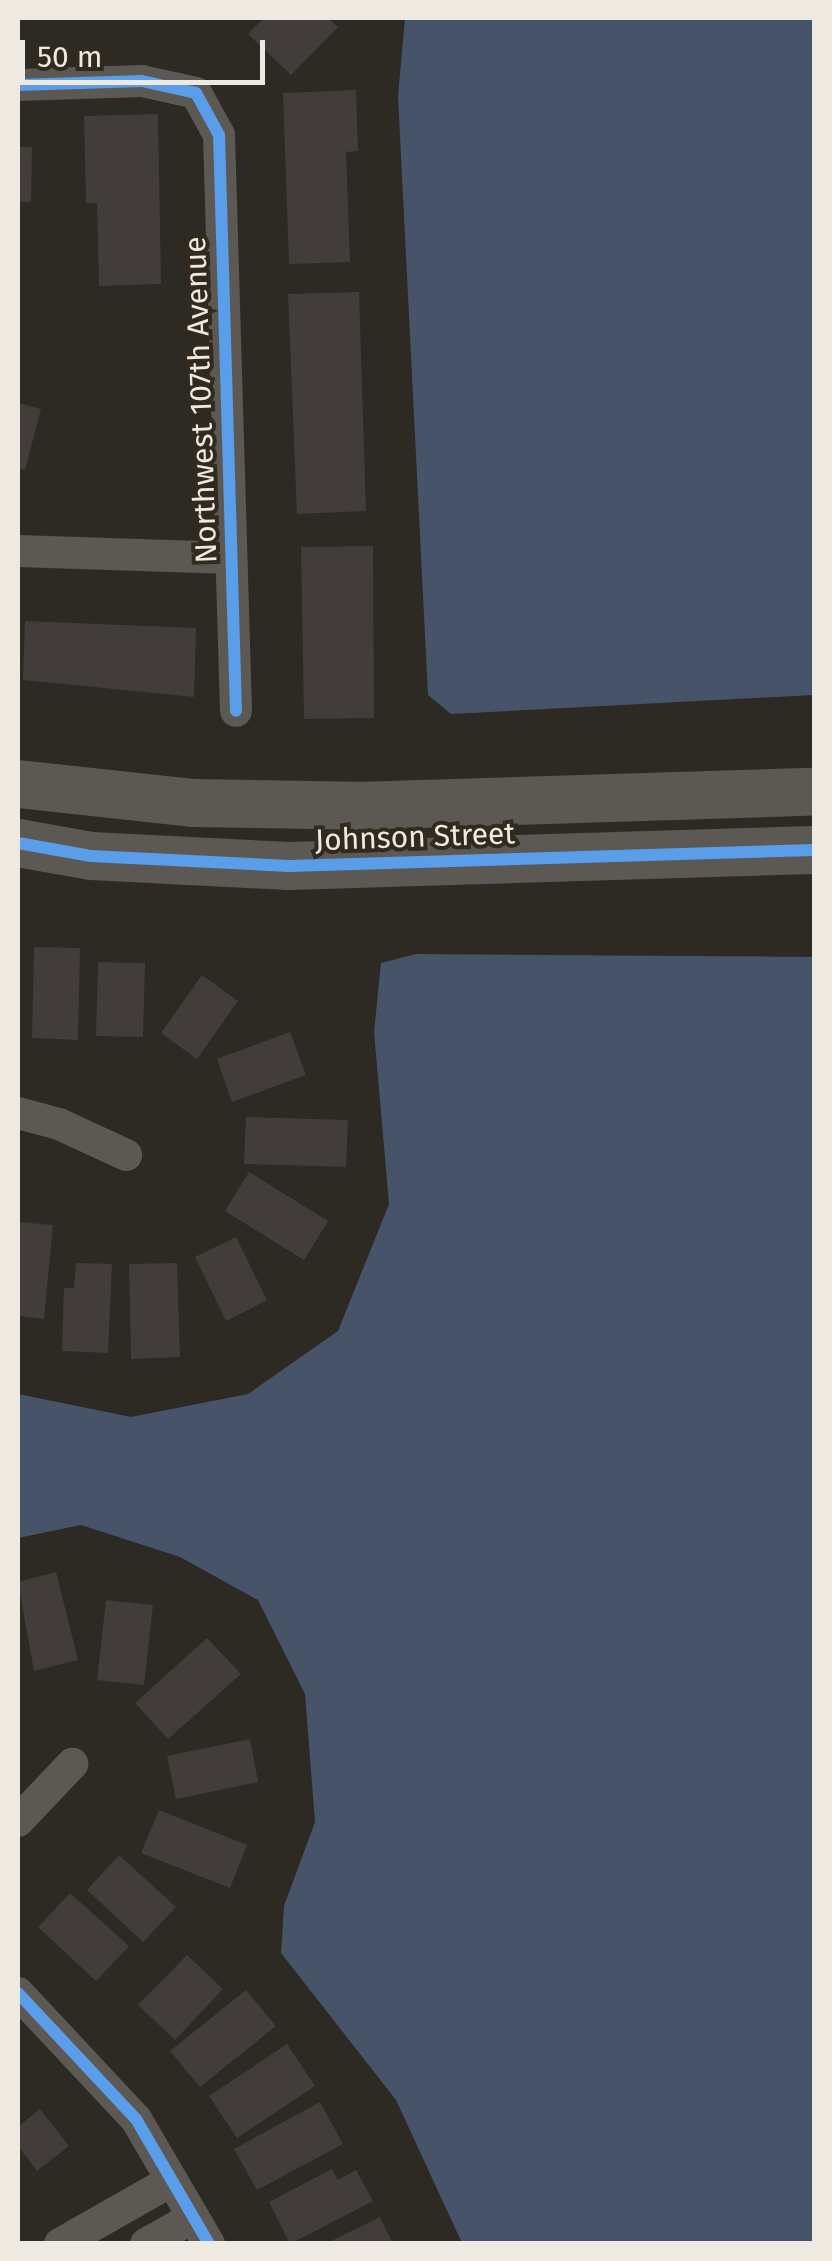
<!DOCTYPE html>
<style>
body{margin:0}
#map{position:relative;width:832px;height:2261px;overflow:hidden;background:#2d2923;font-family:"Fira Sans",sans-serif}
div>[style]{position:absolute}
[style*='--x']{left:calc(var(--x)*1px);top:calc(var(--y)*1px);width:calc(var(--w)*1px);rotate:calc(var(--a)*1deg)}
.water>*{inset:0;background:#465369}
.building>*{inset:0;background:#423d3b}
.street>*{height:32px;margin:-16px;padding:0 16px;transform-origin:16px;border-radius:16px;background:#5c5853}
.secondary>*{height:48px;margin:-24px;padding:0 24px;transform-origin:24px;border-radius:24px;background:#5c5853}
.cycleway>*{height:12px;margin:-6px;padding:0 6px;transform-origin:6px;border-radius:6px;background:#5a9eea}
span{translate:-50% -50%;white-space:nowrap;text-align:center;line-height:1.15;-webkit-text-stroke:8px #322a1e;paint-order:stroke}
.street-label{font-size:30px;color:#eee9e1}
.frame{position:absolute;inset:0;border:20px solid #eee9e1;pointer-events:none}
.scale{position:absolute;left:20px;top:40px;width:245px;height:45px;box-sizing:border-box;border:5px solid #eee9e1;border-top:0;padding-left:12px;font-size:30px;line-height:35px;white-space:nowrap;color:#eee9e1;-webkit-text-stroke:8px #322a1e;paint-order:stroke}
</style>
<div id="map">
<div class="water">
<div style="clip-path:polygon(405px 18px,814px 18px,814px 695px,451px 714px,428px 695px,398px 96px)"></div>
<div style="clip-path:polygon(416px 954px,814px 957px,814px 2243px,462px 2243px,396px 2100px,281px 1953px,284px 1906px,315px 1822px,305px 1694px,258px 1600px,180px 1557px,81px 1525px,18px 1538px,18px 1394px,131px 1417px,248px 1394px,338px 1331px,389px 1204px,374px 1032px,381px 963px)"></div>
</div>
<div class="building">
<div style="clip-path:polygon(264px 18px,328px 18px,338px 27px,291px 75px,248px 34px)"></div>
<div style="clip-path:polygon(356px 90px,358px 151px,346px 152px,350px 262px,289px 264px,283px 93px)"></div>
<div style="clip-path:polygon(158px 114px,161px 284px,99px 286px,97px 203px,86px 203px,84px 116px)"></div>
<div style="clip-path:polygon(18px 147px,32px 147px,31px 202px,18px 202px)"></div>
<div style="clip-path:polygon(359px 292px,366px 511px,297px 514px,288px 294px)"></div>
<div style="clip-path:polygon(18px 403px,41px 409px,25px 470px,18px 468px)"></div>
<div style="clip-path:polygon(373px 546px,374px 718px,304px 719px,301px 547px)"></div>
<div style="clip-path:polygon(25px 621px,196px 628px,194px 697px,23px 680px)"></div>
<div style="clip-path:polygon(34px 947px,80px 948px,78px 1040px,32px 1038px)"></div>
<div style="clip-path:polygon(98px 962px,145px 963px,143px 1037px,96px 1036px)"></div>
<div style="clip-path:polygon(202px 975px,238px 1001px,197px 1059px,161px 1033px)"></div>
<div style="clip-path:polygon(290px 1032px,306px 1075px,232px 1102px,217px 1059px)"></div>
<div style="clip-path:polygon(246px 1117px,348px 1120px,346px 1167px,244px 1164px)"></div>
<div style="clip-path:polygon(249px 1172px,328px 1221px,304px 1260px,225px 1211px)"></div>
<div style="clip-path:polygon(18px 1222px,53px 1225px,44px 1319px,18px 1316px)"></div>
<div style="clip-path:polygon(236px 1237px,267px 1300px,226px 1321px,195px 1257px)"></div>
<div style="clip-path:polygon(76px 1263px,112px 1264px,108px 1353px,62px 1351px,64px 1288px,74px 1288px)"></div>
<div style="clip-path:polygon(177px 1263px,180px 1357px,131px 1359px,129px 1264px)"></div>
<div style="clip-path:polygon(56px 1572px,78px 1660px,34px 1671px,18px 1582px)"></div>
<div style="clip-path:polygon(106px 1600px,153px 1605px,144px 1685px,97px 1680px)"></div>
<div style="clip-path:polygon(207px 1638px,241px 1674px,168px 1739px,135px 1703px)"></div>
<div style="clip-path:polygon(250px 1739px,258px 1782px,176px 1799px,167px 1756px)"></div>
<div style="clip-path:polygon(159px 1810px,247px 1845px,230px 1888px,141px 1853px)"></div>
<div style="clip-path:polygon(119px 1855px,176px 1907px,143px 1942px,87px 1890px)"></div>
<div style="clip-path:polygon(70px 1893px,129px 1946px,96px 1981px,38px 1927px)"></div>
<div style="clip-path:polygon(187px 1955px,223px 1989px,175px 2040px,138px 2005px)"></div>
<div style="clip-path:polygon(246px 1990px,276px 2026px,200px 2087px,170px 2051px)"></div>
<div style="clip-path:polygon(287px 2044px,315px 2086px,237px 2138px,209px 2096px)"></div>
<div style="clip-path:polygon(320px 2102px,343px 2144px,257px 2190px,234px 2149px)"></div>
<div style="clip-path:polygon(40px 2109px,69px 2146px,37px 2171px,18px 2146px,18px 2127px)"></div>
<div style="clip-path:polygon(332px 2169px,338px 2180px,356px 2170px,373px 2201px,290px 2244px,269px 2202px)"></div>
<div style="clip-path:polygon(380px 2217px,393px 2244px,325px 2244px)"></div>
</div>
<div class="street">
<div style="--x:18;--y:85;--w:124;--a:-1.8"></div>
<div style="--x:142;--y:81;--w:55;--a:12.5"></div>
<div style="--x:196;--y:93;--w:48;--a:61.3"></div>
<div style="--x:219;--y:135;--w:576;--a:88.31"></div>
<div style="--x:18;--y:551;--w:213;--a:1.9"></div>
<div style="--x:18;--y:1113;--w:42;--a:15"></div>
<div style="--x:59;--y:1124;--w:74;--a:24.8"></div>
<div style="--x:18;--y:1821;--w:79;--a:-46.5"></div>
<div style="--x:18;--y:1993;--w:173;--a:46.9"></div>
<div style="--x:136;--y:2119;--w:145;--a:59.7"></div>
<div style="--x:60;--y:2244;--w:128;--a:-29.6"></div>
<div style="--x:146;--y:2244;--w:53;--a:-29.5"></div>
</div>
<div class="secondary">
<div style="--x:18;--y:784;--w:175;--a:6.2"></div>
<div style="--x:192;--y:803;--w:164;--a:1"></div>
<div style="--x:356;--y:806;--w:458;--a:-1.8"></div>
<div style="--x:18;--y:843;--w:74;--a:10.1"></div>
<div style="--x:91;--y:856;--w:198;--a:2.9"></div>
<div style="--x:289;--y:866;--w:525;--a:-1.75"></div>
</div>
<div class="cycleway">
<div style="--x:18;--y:85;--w:124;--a:-1.8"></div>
<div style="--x:142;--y:81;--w:55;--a:12.5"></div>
<div style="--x:196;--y:93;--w:48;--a:61.3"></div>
<div style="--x:219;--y:135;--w:576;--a:88.31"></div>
<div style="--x:18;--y:843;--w:74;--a:10.1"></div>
<div style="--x:91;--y:856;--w:198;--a:2.9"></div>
<div style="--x:289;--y:866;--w:525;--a:-1.75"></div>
<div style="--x:18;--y:1993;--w:173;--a:46.9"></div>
<div style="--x:136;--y:2119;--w:145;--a:59.7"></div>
</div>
<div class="street-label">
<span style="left:201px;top:400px;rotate:-92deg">Northwest 107th Avenue</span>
<span style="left:415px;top:837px;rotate:-2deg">Johnson Street</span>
</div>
<div class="frame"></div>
<div class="scale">50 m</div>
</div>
